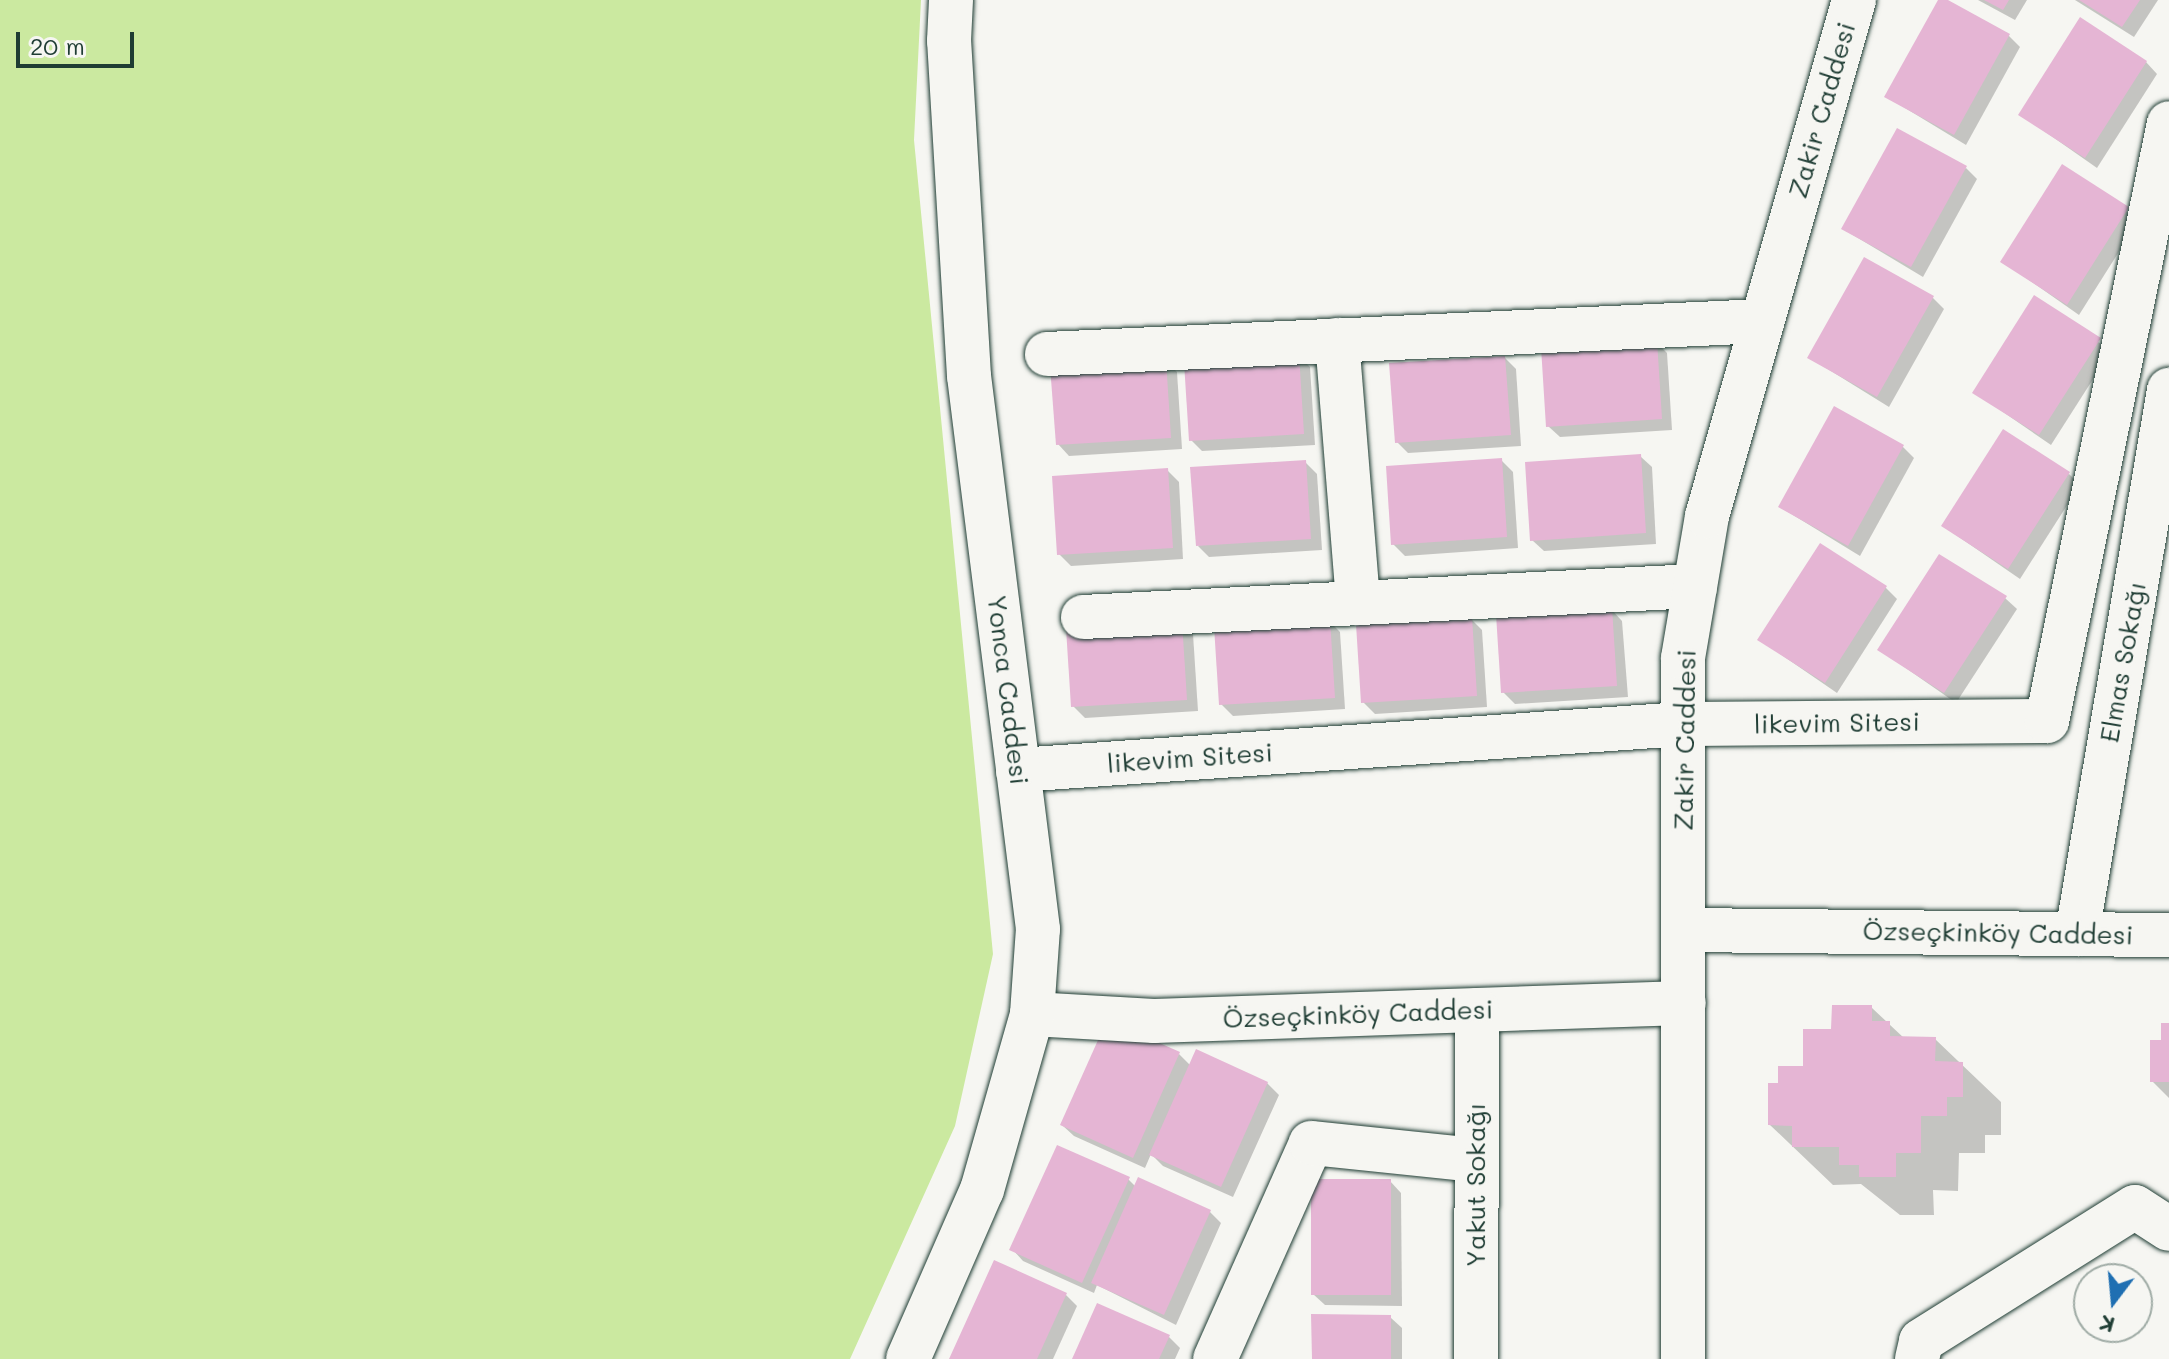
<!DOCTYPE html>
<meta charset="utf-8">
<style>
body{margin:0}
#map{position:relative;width:2169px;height:1359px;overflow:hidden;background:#f6f6f2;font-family:Mali,sans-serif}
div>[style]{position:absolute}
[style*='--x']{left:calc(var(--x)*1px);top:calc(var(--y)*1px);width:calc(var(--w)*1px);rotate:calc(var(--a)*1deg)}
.green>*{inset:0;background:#cbe9a0}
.shadow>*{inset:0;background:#0003}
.building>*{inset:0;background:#e5b5d4}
.roads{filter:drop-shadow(0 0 2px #1f3d34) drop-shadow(0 0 2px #1f3d34)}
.minor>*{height:44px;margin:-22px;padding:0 22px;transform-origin:22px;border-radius:22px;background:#f6f6f2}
span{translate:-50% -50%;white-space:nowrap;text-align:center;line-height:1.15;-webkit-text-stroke:6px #f6f6f2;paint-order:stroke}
.street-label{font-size:26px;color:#1f3d34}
.north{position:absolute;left:2073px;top:1263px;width:80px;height:80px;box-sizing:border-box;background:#f6f6f2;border:2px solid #a0aca6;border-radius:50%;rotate:196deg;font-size:22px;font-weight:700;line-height:32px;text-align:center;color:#1f3d34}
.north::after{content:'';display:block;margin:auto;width:28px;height:36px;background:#1f6fb2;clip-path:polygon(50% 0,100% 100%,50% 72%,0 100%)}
.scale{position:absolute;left:16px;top:32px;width:118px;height:36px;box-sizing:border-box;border:4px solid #1f3d34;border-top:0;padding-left:10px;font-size:24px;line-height:28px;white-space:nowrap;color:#1f3d34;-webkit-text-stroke:6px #f6f6f2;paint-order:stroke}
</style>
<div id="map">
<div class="green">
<div style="clip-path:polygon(0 0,921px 0,914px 140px,993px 954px,955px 1126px,850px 1359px,0 1359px)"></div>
</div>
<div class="shadow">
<div style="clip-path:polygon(1940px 0,2009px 36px,2020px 47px,1966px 145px,1887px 97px)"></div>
<div style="clip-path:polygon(1978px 0,2027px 0,2015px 20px)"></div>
<div style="clip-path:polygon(2075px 0,2158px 0,2134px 37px)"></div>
<div style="clip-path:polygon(2146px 62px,2157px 74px,2097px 168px,2020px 114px)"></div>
<div style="clip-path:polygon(2063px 167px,2139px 220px,2079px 315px,2002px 261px)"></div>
<div style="clip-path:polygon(1966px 168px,1977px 179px,1923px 277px,1843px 229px)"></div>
<div style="clip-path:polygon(1932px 297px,1944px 309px,1889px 407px,1810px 358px)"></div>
<div style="clip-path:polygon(2035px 298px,2111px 351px,2051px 445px,1974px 392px)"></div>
<div style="clip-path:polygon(1656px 342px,1667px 353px,1672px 430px,1560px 437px,1548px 426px)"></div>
<div style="clip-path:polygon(1299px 356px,1310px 367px,1315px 445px,1202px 451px,1191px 440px)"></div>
<div style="clip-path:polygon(1505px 358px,1516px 369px,1521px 446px,1408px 453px,1397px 442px)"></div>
<div style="clip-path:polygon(1165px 361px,1177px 372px,1182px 449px,1069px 456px,1058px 444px)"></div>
<div style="clip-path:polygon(1902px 446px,1914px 458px,1860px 556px,1780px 507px)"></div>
<div style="clip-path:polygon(1640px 456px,1652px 467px,1656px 544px,1544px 551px,1532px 540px)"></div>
<div style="clip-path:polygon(1501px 460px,1513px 472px,1518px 548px,1405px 556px,1393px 544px)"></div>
<div style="clip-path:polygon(1305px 462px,1317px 474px,1322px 550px,1209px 557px,1198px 546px)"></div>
<div style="clip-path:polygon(1167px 470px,1179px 482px,1183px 559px,1071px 566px,1059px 554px)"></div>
<div style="clip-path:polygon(2069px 474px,2080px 485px,2020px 579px,1943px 526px)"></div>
<div style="clip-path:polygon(1885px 587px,1897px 599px,1837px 693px,1760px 640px)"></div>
<div style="clip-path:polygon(2005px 598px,2017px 609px,1956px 703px,1880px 650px)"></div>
<div style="clip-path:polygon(1611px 609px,1622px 621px,1628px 697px,1515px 704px,1503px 692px)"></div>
<div style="clip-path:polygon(1471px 619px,1482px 630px,1487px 707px,1375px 714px,1363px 702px)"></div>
<div style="clip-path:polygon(1329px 621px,1340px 632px,1345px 709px,1233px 716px,1221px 704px)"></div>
<div style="clip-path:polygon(1181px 623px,1193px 634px,1198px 711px,1085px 718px,1073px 706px)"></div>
<div style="clip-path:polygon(1871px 1007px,1905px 1039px,1935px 1039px,2001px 1102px,2001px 1135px,1985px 1135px,1985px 1153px,1959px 1153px,1958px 1191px,1933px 1190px,1934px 1215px,1900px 1215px,1861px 1184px,1833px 1185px,1770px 1125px,1780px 1085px,1805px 1068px,1833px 1031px)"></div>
<div style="clip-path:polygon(2169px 1025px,2169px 1098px,2152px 1081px)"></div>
<div style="clip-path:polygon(1179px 1054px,1191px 1066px,1267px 1083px,1279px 1095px,1233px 1197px,1163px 1166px,1151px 1154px,1145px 1168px,1074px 1136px,1062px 1125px)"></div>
<div style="clip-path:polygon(1128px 1179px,1136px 1187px,1210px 1212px,1221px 1223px,1176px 1325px,1097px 1285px,1094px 1293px,1023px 1261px,1012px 1249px)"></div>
<div style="clip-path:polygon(1390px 1181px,1401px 1193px,1402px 1306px,1325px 1305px,1313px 1294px)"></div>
<div style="clip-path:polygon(1065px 1294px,1077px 1306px,1053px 1359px,951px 1359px)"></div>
<div style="clip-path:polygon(1390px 1317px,1402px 1328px,1402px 1359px,1314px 1359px)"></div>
<div style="clip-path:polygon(1169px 1337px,1180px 1348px,1175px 1359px,1074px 1359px)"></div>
</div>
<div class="building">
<div style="clip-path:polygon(1938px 0,1948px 0,2010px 34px,1954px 135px,1884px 97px)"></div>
<div style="clip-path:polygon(1984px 0,2009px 0,2003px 10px)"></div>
<div style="clip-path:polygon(2079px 0,2140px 0,2122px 27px)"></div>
<div style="clip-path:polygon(2080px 17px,2147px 61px,2085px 158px,2018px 115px)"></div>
<div style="clip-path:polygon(1897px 128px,1967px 166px,1911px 267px,1841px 229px)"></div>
<div style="clip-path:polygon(2062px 164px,2129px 207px,2067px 305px,2000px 262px)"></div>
<div style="clip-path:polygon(1864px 257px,1934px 296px,1877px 397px,1807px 358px)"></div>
<div style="clip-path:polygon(2034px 295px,2101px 338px,2039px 435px,1972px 393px)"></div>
<div style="clip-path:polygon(1657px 340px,1662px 419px,1546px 427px,1541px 347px)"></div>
<div style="clip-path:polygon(1299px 354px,1304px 434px,1189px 441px,1184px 362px)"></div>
<div style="clip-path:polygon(1505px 356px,1511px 435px,1395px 443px,1389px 363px)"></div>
<div style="clip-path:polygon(1166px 359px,1171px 438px,1056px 445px,1050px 366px)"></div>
<div style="clip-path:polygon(1834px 406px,1904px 445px,1848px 546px,1778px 507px)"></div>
<div style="clip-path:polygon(2003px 429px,2070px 472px,2008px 569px,1941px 526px)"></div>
<div style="clip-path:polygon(1641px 454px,1646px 533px,1530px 541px,1525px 462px)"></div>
<div style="clip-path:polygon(1502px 458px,1507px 537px,1391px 545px,1386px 466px)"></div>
<div style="clip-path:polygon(1306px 460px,1311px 539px,1196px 546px,1190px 467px)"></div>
<div style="clip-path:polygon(1168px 468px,1173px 548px,1057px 555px,1052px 476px)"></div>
<div style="clip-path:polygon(1820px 543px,1887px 586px,1825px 683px,1757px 640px)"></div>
<div style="clip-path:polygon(1939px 554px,2007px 596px,1944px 693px,1877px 650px)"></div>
<div style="clip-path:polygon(1612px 607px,1617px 686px,1501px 693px,1496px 614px)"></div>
<div style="clip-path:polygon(1472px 617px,1477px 696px,1361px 703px,1356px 624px)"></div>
<div style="clip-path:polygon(1330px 619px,1335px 698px,1219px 705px,1214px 626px)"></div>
<div style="clip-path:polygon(1182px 621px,1187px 700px,1071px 707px,1066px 628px)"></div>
<div style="clip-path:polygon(1832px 1005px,1872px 1005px,1872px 1021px,1890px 1021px,1890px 1036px,1936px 1037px,1935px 1061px,1963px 1062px,1963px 1097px,1947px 1097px,1947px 1116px,1921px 1116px,1921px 1153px,1896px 1153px,1896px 1177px,1859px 1177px,1859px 1165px,1839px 1165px,1839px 1147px,1792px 1147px,1792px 1126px,1768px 1125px,1768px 1083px,1778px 1083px,1778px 1066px,1803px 1066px,1803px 1029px,1831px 1029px)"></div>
<div style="clip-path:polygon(1107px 1020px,1180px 1052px,1133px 1158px,1060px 1125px)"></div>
<div style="clip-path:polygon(2161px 1023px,2169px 1023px,2169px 1082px,2150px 1082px,2150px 1040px,2161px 1040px)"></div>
<div style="clip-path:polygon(1196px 1049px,1268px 1082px,1221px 1187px,1149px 1155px)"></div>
<div style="clip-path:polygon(1057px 1145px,1130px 1177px,1082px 1283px,1009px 1250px)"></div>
<div style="clip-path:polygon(1138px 1177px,1211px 1210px,1164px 1315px,1091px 1283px)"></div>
<div style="clip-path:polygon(1311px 1179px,1391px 1179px,1391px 1295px,1311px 1295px)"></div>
<div style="clip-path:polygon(994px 1260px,1067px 1293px,1037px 1359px,949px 1359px)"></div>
<div style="clip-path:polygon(1097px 1303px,1170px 1335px,1159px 1359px,1072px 1359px)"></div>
<div style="clip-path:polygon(1311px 1314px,1391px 1315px,1391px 1359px,1312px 1359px)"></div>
</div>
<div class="roads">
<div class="minor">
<div style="--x:1337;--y:340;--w:264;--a:85.4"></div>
<div style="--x:1047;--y:354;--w:716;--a:-2.64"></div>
<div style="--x:1083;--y:617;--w:613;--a:-2.9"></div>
<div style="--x:1018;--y:770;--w:667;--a:-3.96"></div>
<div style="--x:1683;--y:724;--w:364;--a:-0.5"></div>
<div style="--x:2047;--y:721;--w:610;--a:-78.47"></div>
<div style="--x:1684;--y:930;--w:485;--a:0.6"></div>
<div style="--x:2077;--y:934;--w:552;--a:-80.4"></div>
<div style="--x:1032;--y:1014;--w:122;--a:3.3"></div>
<div style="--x:1154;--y:1021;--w:530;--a:-1.95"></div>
<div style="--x:908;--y:1359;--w:184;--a:-66.4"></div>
<div style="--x:982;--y:1190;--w:183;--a:-74.1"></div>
<div style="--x:1032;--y:1014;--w:85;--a:-86"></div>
<div style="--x:1038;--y:929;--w:557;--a:-97.11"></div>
<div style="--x:969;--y:376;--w:336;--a:-93.4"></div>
<div style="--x:949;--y:41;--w:41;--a:-87.2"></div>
<div style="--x:1215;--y:1359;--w:236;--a:-66"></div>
<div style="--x:1311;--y:1143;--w:166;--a:5.9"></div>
<div style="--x:1476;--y:1359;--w:349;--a:-89.8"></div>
<div style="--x:1683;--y:1359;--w:701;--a:-90"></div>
<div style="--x:1683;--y:658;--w:144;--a:-80.4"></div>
<div style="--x:1707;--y:516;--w:537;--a:-74.1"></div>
<div style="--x:1917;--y:1359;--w:18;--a:-77"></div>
<div style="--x:1921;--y:1341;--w:252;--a:-32.1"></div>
<div style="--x:2135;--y:1207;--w:40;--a:32.9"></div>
</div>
</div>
<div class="street-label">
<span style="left:1822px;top:110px;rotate:-74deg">Zakir Caddesi</span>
<span style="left:2123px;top:662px;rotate:-80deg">Elmas Sokağı</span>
<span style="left:1008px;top:690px;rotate:83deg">Yonca Caddesi</span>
<span style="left:1837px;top:723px;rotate:-1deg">likevim Sitesi</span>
<span style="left:1685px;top:740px;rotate:-89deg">Zakir Caddesi</span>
<span style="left:1190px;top:758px;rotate:-4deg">likevim Sitesi</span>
<span style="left:1998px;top:933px;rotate:1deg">Özseçkinköy Caddesi</span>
<span style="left:1358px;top:1014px;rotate:-2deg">Özseçkinköy Caddesi</span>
<span style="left:1476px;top:1185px;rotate:-90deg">Yakut Sokağı</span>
</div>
<div class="north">K</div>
<div class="scale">20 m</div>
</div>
